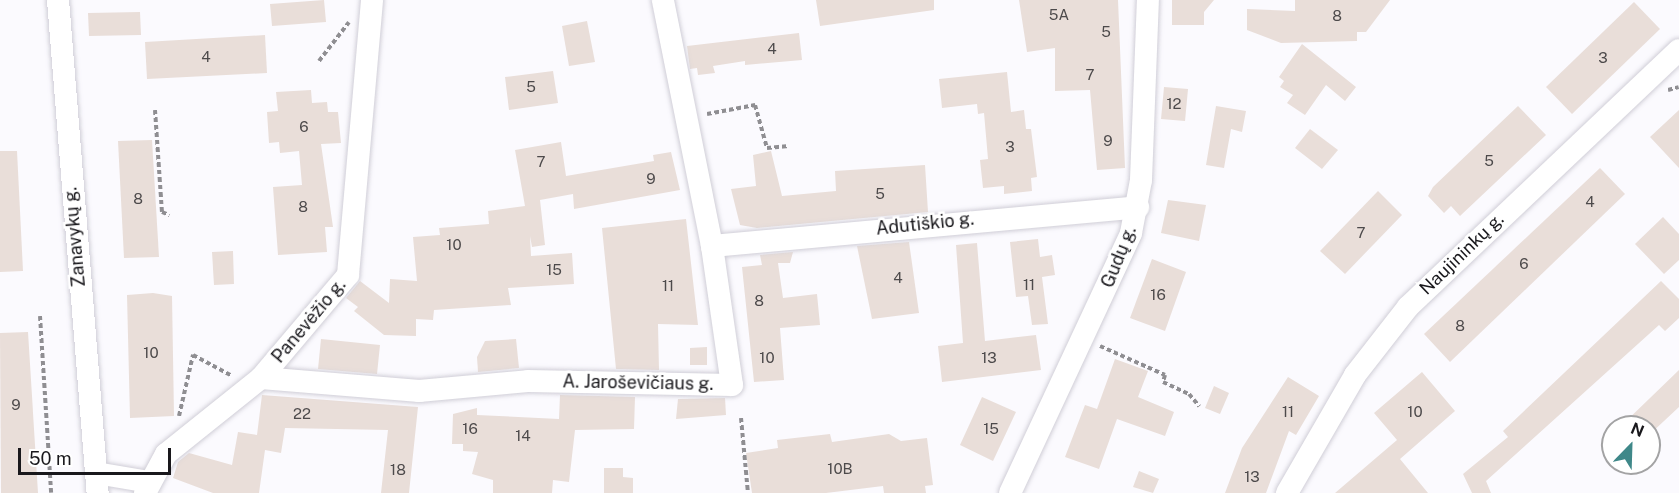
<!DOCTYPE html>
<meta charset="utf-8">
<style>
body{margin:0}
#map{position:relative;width:1679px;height:493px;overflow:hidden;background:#fbfafe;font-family:"Public Sans",sans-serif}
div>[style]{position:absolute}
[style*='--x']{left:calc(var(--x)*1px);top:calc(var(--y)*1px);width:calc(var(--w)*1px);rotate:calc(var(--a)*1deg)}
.building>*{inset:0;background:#e9ded9}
.path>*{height:4px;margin-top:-2px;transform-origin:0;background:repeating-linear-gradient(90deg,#8f8e92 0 4.5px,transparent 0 7.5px)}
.roads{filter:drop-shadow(0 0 2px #d0ced7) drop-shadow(0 0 2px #d0ced7)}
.minor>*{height:22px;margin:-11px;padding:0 11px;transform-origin:11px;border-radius:11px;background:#fff}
span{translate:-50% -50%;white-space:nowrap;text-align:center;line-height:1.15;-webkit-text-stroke:5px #fff;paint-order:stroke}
.number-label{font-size:15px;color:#4d4a4b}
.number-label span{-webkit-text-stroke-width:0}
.street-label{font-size:18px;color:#19181c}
.north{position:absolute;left:1601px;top:415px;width:60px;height:60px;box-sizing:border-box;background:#fff;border:2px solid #a3a3a4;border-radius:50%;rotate:23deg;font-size:16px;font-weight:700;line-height:24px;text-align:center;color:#19181c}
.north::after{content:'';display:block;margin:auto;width:21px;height:27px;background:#3f8889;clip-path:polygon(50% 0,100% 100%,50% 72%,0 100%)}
.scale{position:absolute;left:18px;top:448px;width:153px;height:27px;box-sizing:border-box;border:3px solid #19181c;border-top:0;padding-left:8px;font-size:18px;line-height:21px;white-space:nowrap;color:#19181c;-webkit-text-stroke:4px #fff;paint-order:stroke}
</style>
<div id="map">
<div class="building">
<div style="clip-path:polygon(324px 0,326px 22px,272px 26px,270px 4px)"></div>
<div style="clip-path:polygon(816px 0,934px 0,934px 10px,820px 26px)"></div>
<div style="clip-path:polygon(1019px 0,1118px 0,1125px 168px,1097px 170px,1090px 90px,1055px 91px,1055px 48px,1027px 52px)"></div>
<div style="clip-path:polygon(1172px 0,1214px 0,1204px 12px,1204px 25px,1172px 25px)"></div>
<div style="clip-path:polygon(1295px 0,1390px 0,1366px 32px,1357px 32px,1357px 41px,1281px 43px,1247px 30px,1247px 9px,1295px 11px)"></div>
<div style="clip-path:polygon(1634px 2px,1660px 29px,1572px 114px,1546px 87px)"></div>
<div style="clip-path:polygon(140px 12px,141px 35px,89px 36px,88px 13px)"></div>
<div style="clip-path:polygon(587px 21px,595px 62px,569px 66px,562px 26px)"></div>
<div style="clip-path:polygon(799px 33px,802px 60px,745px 65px,745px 61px,713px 66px,715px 73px,698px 75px,697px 68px,690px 69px,687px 46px)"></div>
<div style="clip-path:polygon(265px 35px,267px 73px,147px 79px,145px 42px)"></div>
<div style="clip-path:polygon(1302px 44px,1356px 87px,1345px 101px,1326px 85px,1305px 115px,1287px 103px,1293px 95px,1280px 87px,1284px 81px,1279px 77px)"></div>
<div style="clip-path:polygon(553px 71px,558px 103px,509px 110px,505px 77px)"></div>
<div style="clip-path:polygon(1007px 72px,1011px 112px,1024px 110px,1026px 129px,1031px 129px,1037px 177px,1031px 178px,1032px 191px,1004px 194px,1004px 186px,983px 188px,980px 160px,988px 159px,984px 113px,978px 114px,977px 104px,942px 108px,939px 79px)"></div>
<div style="clip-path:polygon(1164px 87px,1188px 89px,1185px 121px,1161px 119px)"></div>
<div style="clip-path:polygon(311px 90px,312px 103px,327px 102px,328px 112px,338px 112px,341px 143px,321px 144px,333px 227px,325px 227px,327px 252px,278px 255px,273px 187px,302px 185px,299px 151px,280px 153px,279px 142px,269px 143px,267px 112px,278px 111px,276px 92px)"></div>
<div style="clip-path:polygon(1216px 106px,1246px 111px,1242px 132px,1231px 129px,1224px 168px,1206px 165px)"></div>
<div style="clip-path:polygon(1518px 106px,1546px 135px,1460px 216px,1451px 206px,1444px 213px,1428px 196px,1433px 187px)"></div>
<div style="clip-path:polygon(1679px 110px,1679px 168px,1650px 137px)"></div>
<div style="clip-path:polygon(1310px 129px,1338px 150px,1322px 169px,1295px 148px)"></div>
<div style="clip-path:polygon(152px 140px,159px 257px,124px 258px,118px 141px)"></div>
<div style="clip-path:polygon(561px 142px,566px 176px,654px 161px,653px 155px,671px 152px,680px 190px,574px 209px,573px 194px,540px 200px,545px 245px,532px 247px,530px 236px,531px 256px,572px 253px,574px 284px,508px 288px,511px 305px,434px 310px,433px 320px,416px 319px,416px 336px,384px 335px,354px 311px,358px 307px,346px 298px,360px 281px,389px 303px,390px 279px,417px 281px,413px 237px,440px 235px,439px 228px,489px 224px,488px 211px,525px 206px,515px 150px)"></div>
<div style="clip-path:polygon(0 151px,17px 151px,23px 271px,0 272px)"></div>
<div style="clip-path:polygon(771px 151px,782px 196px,836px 191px,835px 171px,925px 165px,928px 212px,757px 228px,740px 225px,731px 189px,756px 186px,753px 155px)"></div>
<div style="clip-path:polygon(1600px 168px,1625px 194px,1450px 362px,1424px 334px)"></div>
<div style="clip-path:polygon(1378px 191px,1402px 215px,1345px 274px,1320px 251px)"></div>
<div style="clip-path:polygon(1168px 200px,1206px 205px,1199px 241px,1161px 233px)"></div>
<div style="clip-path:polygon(1663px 217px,1679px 234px,1679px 260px,1664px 274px,1635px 244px)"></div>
<div style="clip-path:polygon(686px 219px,698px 325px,658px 324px,659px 370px,616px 369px,602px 228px)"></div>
<div style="clip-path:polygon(1038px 239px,1040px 257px,1052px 255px,1055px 275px,1042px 277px,1048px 324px,1032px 325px,1028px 296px,1016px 297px,1010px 242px)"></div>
<div style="clip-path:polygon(909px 242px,919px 313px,872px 319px,857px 246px)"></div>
<div style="clip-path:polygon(977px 243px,985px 341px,1036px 335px,1041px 370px,942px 382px,938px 346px,963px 343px,956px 245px)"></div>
<div style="clip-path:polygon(233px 251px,234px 284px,214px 285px,212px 252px)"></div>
<div style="clip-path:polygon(793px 252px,790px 263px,778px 263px,783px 298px,817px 294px,820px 325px,780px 328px,784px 380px,754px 382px,742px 267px,762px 265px,760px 255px)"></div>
<div style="clip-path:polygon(1152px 259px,1186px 272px,1165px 331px,1130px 318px)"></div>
<div style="clip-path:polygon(1661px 281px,1679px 299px,1679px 318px,1665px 331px,1659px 325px,1486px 481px,1491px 493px,1472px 493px,1463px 474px,1508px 437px,1503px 431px)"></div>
<div style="clip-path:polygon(153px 293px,172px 296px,174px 416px,130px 418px,127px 295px)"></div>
<div style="clip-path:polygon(28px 332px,38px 493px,1px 493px,0 333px)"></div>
<div style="clip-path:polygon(321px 339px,380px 345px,377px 374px,318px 369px)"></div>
<div style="clip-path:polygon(516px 339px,519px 368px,478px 372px,477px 357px,485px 341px)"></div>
<div style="clip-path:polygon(707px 347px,707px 365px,690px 365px,690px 348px)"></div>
<div style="clip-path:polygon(1115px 359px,1148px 371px,1138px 397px,1174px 412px,1165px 436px,1117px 419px,1099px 469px,1065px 457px,1085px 405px,1097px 409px)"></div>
<div style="clip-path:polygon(1679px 370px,1679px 407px,1649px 435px,1649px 427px,1620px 427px)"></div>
<div style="clip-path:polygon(1422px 372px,1455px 411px,1400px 459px,1428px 493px,1335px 493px,1397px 440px,1374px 413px)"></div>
<div style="clip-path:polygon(1288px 377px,1319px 396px,1296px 435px,1289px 431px,1266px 493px,1225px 493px,1242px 448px)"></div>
<div style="clip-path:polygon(1214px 386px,1229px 393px,1220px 414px,1205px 408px)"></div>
<div style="clip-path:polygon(262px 395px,418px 407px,409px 493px,381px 493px,388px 430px,285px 428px,281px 453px,265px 450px,259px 493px,213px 493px,173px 478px,178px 462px,189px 453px,232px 465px,238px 432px,257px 435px)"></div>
<div style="clip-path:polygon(560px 395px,635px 397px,634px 429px,575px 430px,569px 482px,553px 480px,552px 493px,493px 493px,493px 480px,472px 474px,478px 452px,463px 451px,463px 444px,452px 444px,453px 414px,477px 408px,477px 415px,559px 419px)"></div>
<div style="clip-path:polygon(982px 397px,1016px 412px,993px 461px,960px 445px)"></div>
<div style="clip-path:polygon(725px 398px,726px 415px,676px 419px,678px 399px)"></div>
<div style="clip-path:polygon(830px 434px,832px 442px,889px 434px,901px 441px,927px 438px,933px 485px,925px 486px,926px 493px,884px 493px,883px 486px,826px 493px,752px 493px,746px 453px,778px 448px,777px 440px)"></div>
<div style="clip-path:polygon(604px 468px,623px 468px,623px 477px,633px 478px,633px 493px,604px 493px)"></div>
<div style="clip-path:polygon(1139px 471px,1159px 479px,1153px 493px,1133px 487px)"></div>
</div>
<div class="path">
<div style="--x:319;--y:61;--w:49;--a:-52.4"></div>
<div style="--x:1668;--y:90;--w:11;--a:-15"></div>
<div style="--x:155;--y:110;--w:102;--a:86.1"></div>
<div style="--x:162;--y:212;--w:8;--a:23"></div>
<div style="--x:707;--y:114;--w:49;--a:-10.6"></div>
<div style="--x:755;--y:105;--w:45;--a:74.4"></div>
<div style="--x:767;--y:148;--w:22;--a:-5"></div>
<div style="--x:40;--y:316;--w:177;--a:86.4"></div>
<div style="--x:1100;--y:346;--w:71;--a:24"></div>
<div style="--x:1165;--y:375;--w:7;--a:106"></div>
<div style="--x:1163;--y:382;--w:29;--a:25"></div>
<div style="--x:1189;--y:394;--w:16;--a:50"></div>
<div style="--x:179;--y:416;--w:63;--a:-77.1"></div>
<div style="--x:193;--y:355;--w:44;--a:28.3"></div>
<div style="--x:741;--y:418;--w:75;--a:84.7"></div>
</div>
<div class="roads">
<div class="minor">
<div style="--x:58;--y:0;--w:495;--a:85.4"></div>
<div style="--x:712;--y:246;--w:428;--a:-5.2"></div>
<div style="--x:261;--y:378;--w:159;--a:4.7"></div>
<div style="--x:419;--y:391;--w:109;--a:-5.2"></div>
<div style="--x:528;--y:381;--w:204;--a:1.1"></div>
<div style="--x:732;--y:385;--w:140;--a:-98.2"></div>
<div style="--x:712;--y:246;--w:251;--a:-101.3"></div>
<div style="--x:96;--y:473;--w:54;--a:9.6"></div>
<div style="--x:145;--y:493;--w:44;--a:-61.7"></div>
<div style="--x:166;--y:454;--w:122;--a:-38.7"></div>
<div style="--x:261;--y:378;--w:135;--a:-49.8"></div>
<div style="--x:348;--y:275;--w:276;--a:-85"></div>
<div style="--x:1010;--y:493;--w:287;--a:-65"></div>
<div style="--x:1131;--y:233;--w:54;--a:-79.3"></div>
<div style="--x:1141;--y:180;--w:180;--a:-87.8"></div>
<div style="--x:1287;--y:493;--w:136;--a:-60"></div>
<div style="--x:1355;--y:375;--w:86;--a:-52.1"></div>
<div style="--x:1408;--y:307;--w:373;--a:-43.5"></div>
</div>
</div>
<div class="number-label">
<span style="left:1059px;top:15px">5A</span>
<span style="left:1337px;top:16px">8</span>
<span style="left:1106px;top:32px">5</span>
<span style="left:772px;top:49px">4</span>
<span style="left:206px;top:57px">4</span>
<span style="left:1603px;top:58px">3</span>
<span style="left:1090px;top:75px">7</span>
<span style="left:531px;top:87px">5</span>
<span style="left:1174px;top:104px">12</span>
<span style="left:304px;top:127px">6</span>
<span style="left:1108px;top:141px">9</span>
<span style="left:1010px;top:147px">3</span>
<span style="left:1489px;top:161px">5</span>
<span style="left:541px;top:162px">7</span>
<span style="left:651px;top:179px">9</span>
<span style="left:880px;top:194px">5</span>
<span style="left:138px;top:199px">8</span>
<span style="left:1590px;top:202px">4</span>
<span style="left:303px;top:207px">8</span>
<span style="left:1361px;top:233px">7</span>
<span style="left:454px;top:245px">10</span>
<span style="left:1524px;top:264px">6</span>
<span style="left:554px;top:270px">15</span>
<span style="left:898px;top:278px">4</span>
<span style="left:1029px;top:285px">11</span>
<span style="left:668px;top:286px">11</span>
<span style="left:1158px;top:295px">16</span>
<span style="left:759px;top:301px">8</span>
<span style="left:1460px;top:326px">8</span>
<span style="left:151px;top:353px">10</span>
<span style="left:767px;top:358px">10</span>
<span style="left:989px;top:358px">13</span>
<span style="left:16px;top:405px">9</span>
<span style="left:1288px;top:412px">11</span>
<span style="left:1415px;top:412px">10</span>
<span style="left:302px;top:414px">22</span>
<span style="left:470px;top:429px">16</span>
<span style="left:991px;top:429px">15</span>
<span style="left:523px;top:436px">14</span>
<span style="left:840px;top:469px">10B</span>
<span style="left:398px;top:470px">18</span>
<span style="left:1252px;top:477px">13</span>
</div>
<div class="street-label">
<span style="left:925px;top:224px;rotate:-6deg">Adutiškio g.</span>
<span style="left:75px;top:237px;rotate:-95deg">Zanavykų g.</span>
<span style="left:1462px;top:254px;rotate:-44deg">Naujininkų g.</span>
<span style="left:1119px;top:257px;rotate:-68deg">Gudų g.</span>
<span style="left:309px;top:321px;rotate:-50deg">Panevėžio g.</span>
<span style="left:638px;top:383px;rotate:1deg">A. Jaroševičiaus g.</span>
</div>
<div class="north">N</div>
<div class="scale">50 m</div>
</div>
